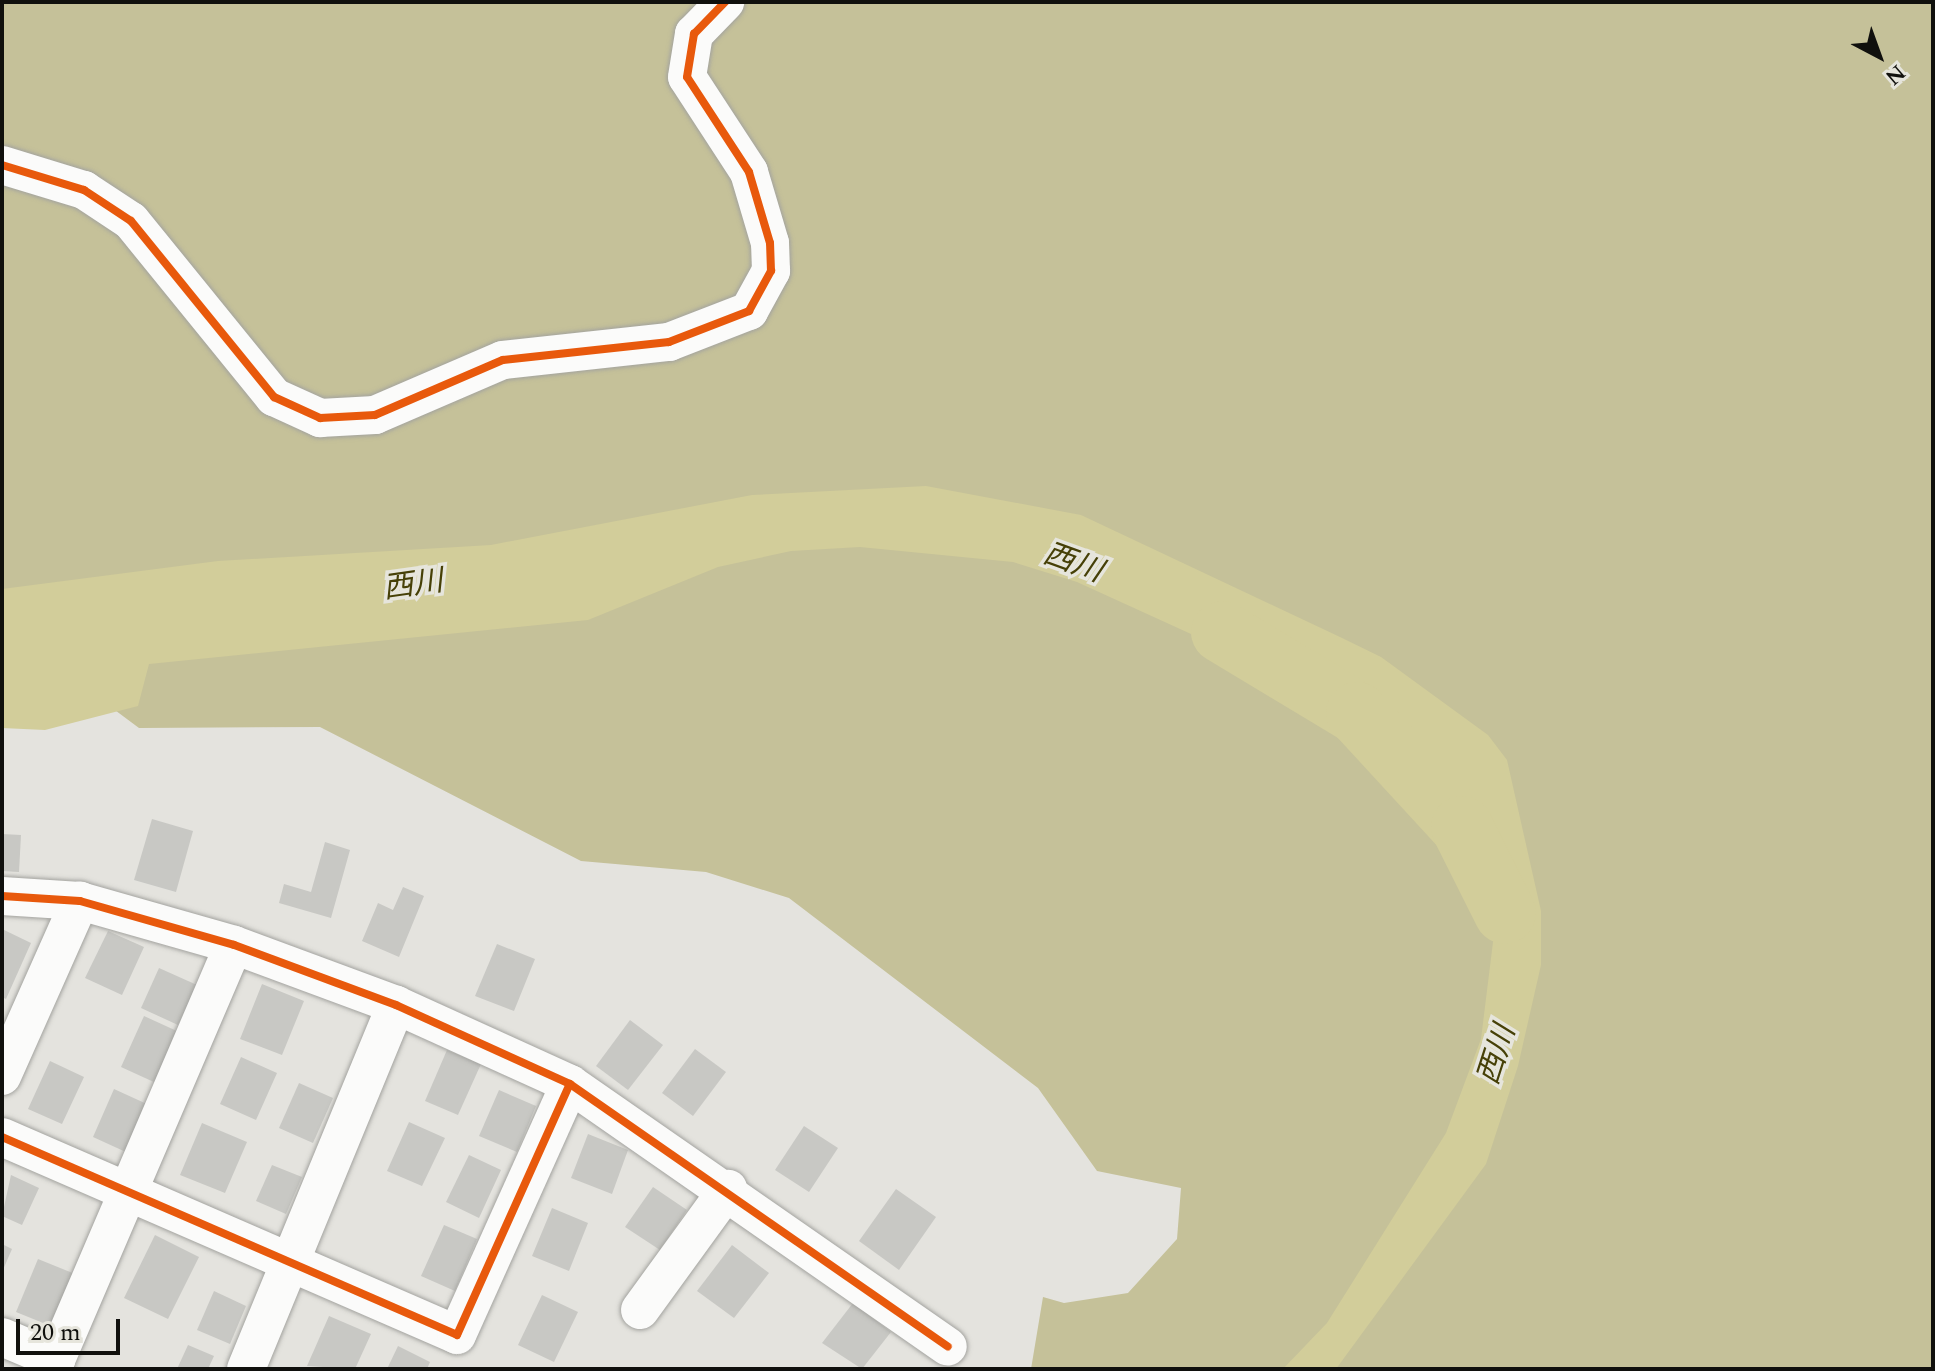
<!DOCTYPE html>
<meta charset="utf-8">
<style>
body{margin:0}
#map{position:relative;width:1935px;height:1371px;overflow:hidden;background:#e4e3de;font-family:Spectral,"Noto Sans JP",serif}
div>[style]{position:absolute}
[style*='--x']{left:calc(var(--x)*1px);top:calc(var(--y)*1px);width:calc(var(--w)*1px);rotate:calc(var(--a)*1deg)}
.forest>*{inset:0;background:#c5c199}
.water>*{inset:0;background:#d2cd9a}
.river>*{height:62px;margin:-31px;padding:0 31px;transform-origin:31px;border-radius:31px;background:#d2cd9a}
.building>*{inset:0;background:#c8c8c4}
.roads{filter:drop-shadow(0 0 2px #a3a39f) drop-shadow(0 0 2px #a3a39f)}
.minor>*{height:38px;margin:-19px;padding:0 19px;transform-origin:19px;border-radius:19px;background:#fbfbfa}
.cycleway>*{height:8px;margin:-4px;padding:0 4px;transform-origin:4px;border-radius:4px;background:#e8590c}
span{translate:-50% -50%;white-space:nowrap;text-align:center;line-height:1.15;-webkit-text-stroke:7px #e6e5dc;paint-order:stroke}
.water-label{font-size:30px;color:#464007;font-style:italic}
.frame{position:absolute;inset:0;border:4px solid #10100d;pointer-events:none}
.north{position:absolute;left:1839px;top:16px;width:80px;height:80px;-webkit-text-stroke:6px #e6e5dc;paint-order:stroke;rotate:139deg;font-size:22px;font-weight:700;line-height:32px;text-align:center;color:#10100d}
.north::after{content:'';display:block;margin:auto;width:28px;height:36px;background:#10100d;clip-path:polygon(50% 0,100% 100%,50% 72%,0 100%)}
.scale{position:absolute;left:16px;top:1319px;width:104px;height:36px;box-sizing:border-box;border:4px solid #10100d;border-top:0;padding-left:10px;font-size:24px;line-height:28px;white-space:nowrap;color:#10100d;-webkit-text-stroke:6px #e6e5dc;paint-order:stroke}
</style>
<div id="map">
<div class="forest">
<div style="clip-path:polygon(2px 2px,1933px 2px,1933px 1369px,1031px 1369px,1043px 1297px,1064px 1303px,1128px 1293px,1177px 1239px,1181px 1188px,1097px 1171px,1038px 1088px,789px 898px,706px 872px,581px 861px,320px 727px,139px 728px,2px 626px)"></div>
</div>
<div class="water">
<div style="clip-path:polygon(926px 486px,1081px 515px,1340px 637px,1381px 657px,1488px 735px,1507px 760px,1541px 911px,1541px 965px,1518px 1066px,1486px 1164px,1336px 1369px,1283px 1369px,1327px 1323px,1446px 1133px,1481px 1039px,1494px 934px,1459px 814px,1433px 777px,1372px 714px,1319px 680px,1270px 670px,1077px 582px,1013px 562px,860px 547px,791px 551px,718px 567px,588px 620px,149px 664px,138px 706px,45px 730px,2px 728px,2px 589px,218px 561px,491px 545px,752px 495px)"></div>
</div>
<div class="river">
<div style="--x:1222;--y:632;--w:157;--a:31"></div>
<div style="--x:1357;--y:713;--w:155;--a:47.4"></div>
<div style="--x:1462;--y:827;--w:96;--a:63.4"></div>
</div>
<div class="building">
<div style="clip-path:polygon(152px 819px,193px 831px,176px 892px,134px 880px)"></div>
<div style="clip-path:polygon(2px 834px,21px 835px,19px 872px,2px 871px)"></div>
<div style="clip-path:polygon(325px 842px,350px 850px,331px 918px,279px 903px,284px 884px,311px 892px)"></div>
<div style="clip-path:polygon(403px 887px,424px 896px,399px 957px,362px 941px,378px 903px,393px 910px)"></div>
<div style="clip-path:polygon(2px 929px,31px 943px,6px 999px,2px 997px)"></div>
<div style="clip-path:polygon(108px 931px,144px 947px,122px 995px,85px 978px)"></div>
<div style="clip-path:polygon(497px 944px,535px 959px,514px 1011px,475px 996px)"></div>
<div style="clip-path:polygon(159px 968px,197px 985px,178px 1025px,141px 1008px)"></div>
<div style="clip-path:polygon(262px 984px,304px 1001px,282px 1055px,240px 1039px)"></div>
<div style="clip-path:polygon(144px 1016px,179px 1032px,156px 1083px,121px 1067px)"></div>
<div style="clip-path:polygon(630px 1020px,663px 1045px,628px 1090px,596px 1066px)"></div>
<div style="clip-path:polygon(695px 1049px,726px 1072px,693px 1116px,662px 1093px)"></div>
<div style="clip-path:polygon(447px 1050px,481px 1064px,458px 1115px,425px 1101px)"></div>
<div style="clip-path:polygon(241px 1057px,277px 1073px,256px 1120px,220px 1104px)"></div>
<div style="clip-path:polygon(50px 1061px,84px 1077px,62px 1124px,28px 1109px)"></div>
<div style="clip-path:polygon(299px 1083px,333px 1098px,313px 1143px,279px 1128px)"></div>
<div style="clip-path:polygon(114px 1089px,149px 1105px,128px 1153px,93px 1137px)"></div>
<div style="clip-path:polygon(499px 1090px,536px 1106px,517px 1152px,479px 1136px)"></div>
<div style="clip-path:polygon(409px 1122px,445px 1138px,422px 1186px,387px 1171px)"></div>
<div style="clip-path:polygon(202px 1123px,247px 1142px,225px 1193px,180px 1175px)"></div>
<div style="clip-path:polygon(804px 1126px,838px 1148px,809px 1192px,775px 1170px)"></div>
<div style="clip-path:polygon(588px 1134px,628px 1150px,612px 1194px,571px 1178px)"></div>
<div style="clip-path:polygon(469px 1155px,501px 1170px,479px 1218px,446px 1202px)"></div>
<div style="clip-path:polygon(272px 1165px,302px 1177px,286px 1214px,256px 1201px)"></div>
<div style="clip-path:polygon(11px 1175px,39px 1188px,22px 1225px,2px 1216px)"></div>
<div style="clip-path:polygon(653px 1187px,687px 1210px,660px 1250px,625px 1227px)"></div>
<div style="clip-path:polygon(896px 1189px,936px 1217px,899px 1270px,859px 1241px)"></div>
<div style="clip-path:polygon(552px 1208px,588px 1223px,569px 1271px,532px 1256px)"></div>
<div style="clip-path:polygon(444px 1225px,477px 1239px,455px 1291px,421px 1276px)"></div>
<div style="clip-path:polygon(155px 1235px,199px 1257px,168px 1319px,124px 1298px)"></div>
<div style="clip-path:polygon(2px 1244px,12px 1249px,2px 1272px)"></div>
<div style="clip-path:polygon(732px 1245px,769px 1273px,734px 1318px,697px 1291px)"></div>
<div style="clip-path:polygon(38px 1259px,75px 1274px,53px 1327px,16px 1312px)"></div>
<div style="clip-path:polygon(214px 1291px,246px 1306px,230px 1344px,197px 1330px)"></div>
<div style="clip-path:polygon(542px 1295px,578px 1312px,554px 1362px,518px 1345px)"></div>
<div style="clip-path:polygon(853px 1303px,891px 1332px,862px 1369px,822px 1343px)"></div>
<div style="clip-path:polygon(329px 1316px,371px 1334px,355px 1369px,307px 1366px)"></div>
<div style="clip-path:polygon(188px 1345px,214px 1356px,208px 1369px,177px 1369px)"></div>
<div style="clip-path:polygon(398px 1346px,430px 1362px,427px 1369px,387px 1369px)"></div>
</div>
<div class="roads">
<div class="minor">
<div style="--x:2;--y:165;--w:86;--a:17"></div>
<div style="--x:84;--y:190;--w:56;--a:33.4"></div>
<div style="--x:131;--y:221;--w:227;--a:50.9"></div>
<div style="--x:274;--y:397;--w:51;--a:24.5"></div>
<div style="--x:320;--y:418;--w:55;--a:-3.1"></div>
<div style="--x:375;--y:415;--w:139;--a:-23.3"></div>
<div style="--x:503;--y:360;--w:167;--a:-6.2"></div>
<div style="--x:669;--y:342;--w:86;--a:-21.2"></div>
<div style="--x:749;--y:311;--w:46;--a:-61.2"></div>
<div style="--x:771;--y:271;--w:28;--a:-92"></div>
<div style="--x:770;--y:243;--w:74;--a:-106.5"></div>
<div style="--x:749;--y:172;--w:113;--a:-123.1"></div>
<div style="--x:687;--y:77;--w:44;--a:-80.8"></div>
<div style="--x:694;--y:34;--w:45;--a:-45.9"></div>
<div style="--x:2;--y:896;--w:78;--a:3.7"></div>
<div style="--x:80;--y:901;--w:160;--a:15.9"></div>
<div style="--x:234;--y:945;--w:173;--a:20.3"></div>
<div style="--x:396;--y:1005;--w:191;--a:24.4"></div>
<div style="--x:570;--y:1084;--w:460;--a:34.8"></div>
<div style="--x:2;--y:1076;--w:192;--a:-66"></div>
<div style="--x:2;--y:1137;--w:496;--a:23.5"></div>
<div style="--x:457;--y:1335;--w:275;--a:-65.8"></div>
<div style="--x:640;--y:1310;--w:150;--a:-54"></div>
<div style="--x:2;--y:1337;--w:59;--a:23.1"></div>
<div style="--x:52;--y:1369;--w:461;--a:-66.8"></div>
<div style="--x:246;--y:1369;--w:394;--a:-67.6"></div>
</div>
</div>
<div class="cycleway">
<div style="--x:2;--y:165;--w:86;--a:17"></div>
<div style="--x:84;--y:190;--w:56;--a:33.4"></div>
<div style="--x:131;--y:221;--w:227;--a:50.9"></div>
<div style="--x:274;--y:397;--w:51;--a:24.5"></div>
<div style="--x:320;--y:418;--w:55;--a:-3.1"></div>
<div style="--x:375;--y:415;--w:139;--a:-23.3"></div>
<div style="--x:503;--y:360;--w:167;--a:-6.2"></div>
<div style="--x:669;--y:342;--w:86;--a:-21.2"></div>
<div style="--x:749;--y:311;--w:46;--a:-61.2"></div>
<div style="--x:771;--y:271;--w:28;--a:-92"></div>
<div style="--x:770;--y:243;--w:74;--a:-106.5"></div>
<div style="--x:749;--y:172;--w:113;--a:-123.1"></div>
<div style="--x:687;--y:77;--w:44;--a:-80.8"></div>
<div style="--x:694;--y:34;--w:45;--a:-45.9"></div>
<div style="--x:2;--y:896;--w:78;--a:3.7"></div>
<div style="--x:80;--y:901;--w:160;--a:15.9"></div>
<div style="--x:234;--y:945;--w:173;--a:20.3"></div>
<div style="--x:396;--y:1005;--w:191;--a:24.4"></div>
<div style="--x:570;--y:1084;--w:460;--a:34.8"></div>
<div style="--x:2;--y:1137;--w:496;--a:23.5"></div>
<div style="--x:457;--y:1335;--w:275;--a:-65.8"></div>
</div>
<div class="water-label">
<span style="left:1073px;top:563px;rotate:20deg">西川</span>
<span style="left:413px;top:585px;rotate:-8deg">西川</span>
<span style="left:1497px;top:1055px;rotate:-72deg">西川</span>
</div>
<div class="frame"></div>
<div class="north">N</div>
<div class="scale">20 m</div>
</div>
